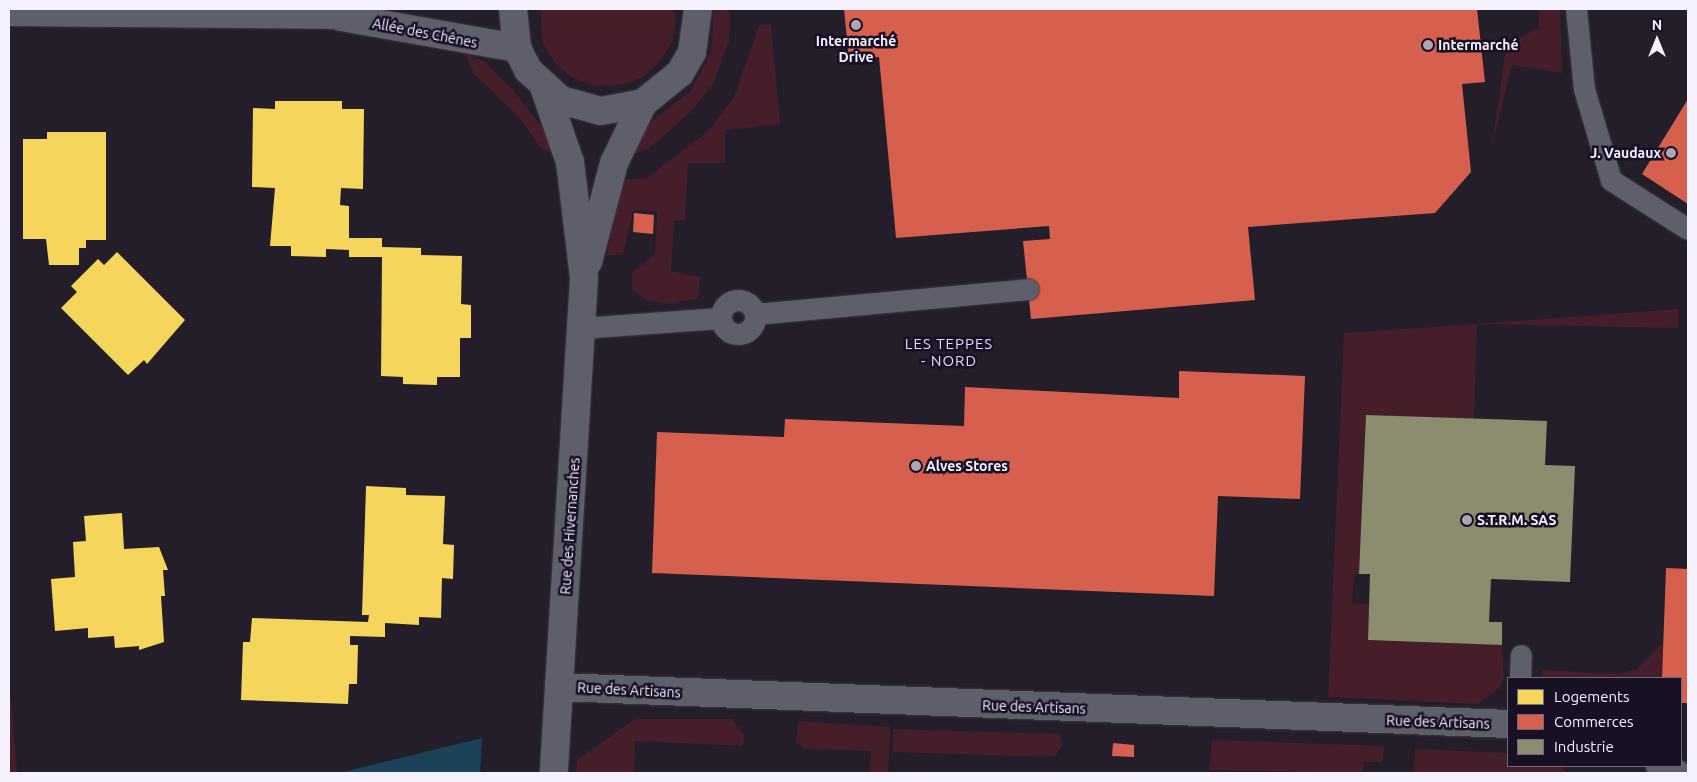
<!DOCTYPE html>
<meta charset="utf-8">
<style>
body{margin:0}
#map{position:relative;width:1697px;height:782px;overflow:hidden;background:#231e2a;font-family:Ubuntu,sans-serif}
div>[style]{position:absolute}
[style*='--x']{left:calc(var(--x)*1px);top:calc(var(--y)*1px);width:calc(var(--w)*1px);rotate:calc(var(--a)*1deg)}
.green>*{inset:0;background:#461e2a}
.water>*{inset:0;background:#1c425a}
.homes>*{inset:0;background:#f6d55c}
.shops>*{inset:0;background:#d6604d}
.industry>*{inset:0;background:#8c8c6e}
.roads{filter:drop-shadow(0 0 1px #3c3843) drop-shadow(0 0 1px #3c3843)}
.lane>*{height:21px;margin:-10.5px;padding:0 10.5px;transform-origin:10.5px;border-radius:10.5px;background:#5e5f6a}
.lane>.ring{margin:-10.5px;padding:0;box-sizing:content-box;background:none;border:21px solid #5e5f6a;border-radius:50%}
.street>*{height:28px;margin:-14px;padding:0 14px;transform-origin:14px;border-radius:14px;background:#5e5f6a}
.dots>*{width:14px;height:14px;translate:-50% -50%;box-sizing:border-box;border:2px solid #181025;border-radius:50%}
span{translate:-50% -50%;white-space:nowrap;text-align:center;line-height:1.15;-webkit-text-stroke:5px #181025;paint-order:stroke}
.street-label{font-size:14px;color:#f5f1fe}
.poi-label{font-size:14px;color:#f5f1fe;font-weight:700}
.left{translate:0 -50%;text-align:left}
.right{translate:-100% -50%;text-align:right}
.neighbourhood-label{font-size:15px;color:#e3d9f7;letter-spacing:1px}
.frame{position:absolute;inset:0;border:10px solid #f5f1fe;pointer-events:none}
.legend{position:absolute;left:1507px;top:677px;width:175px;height:90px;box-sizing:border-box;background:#181025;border:1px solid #706a7c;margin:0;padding:6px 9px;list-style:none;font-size:15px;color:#f5f1fe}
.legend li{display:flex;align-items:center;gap:10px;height:25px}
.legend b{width:25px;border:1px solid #706a7c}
.north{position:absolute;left:1632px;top:15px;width:50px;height:50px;-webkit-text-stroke:4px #181025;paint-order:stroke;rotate:0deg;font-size:14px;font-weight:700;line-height:20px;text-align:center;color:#f5f1fe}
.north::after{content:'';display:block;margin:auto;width:18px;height:22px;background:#f5f1fe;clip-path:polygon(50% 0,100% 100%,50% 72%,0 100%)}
</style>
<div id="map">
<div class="green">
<div style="clip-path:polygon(540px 9px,675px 9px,676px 21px,672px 42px,660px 62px,642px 78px,620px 85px,596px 86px,573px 78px,555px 63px,543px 43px)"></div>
<div style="clip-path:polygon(714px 9px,729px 9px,730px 16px,729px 41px,713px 84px,691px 112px,647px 150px,624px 157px,647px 124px,690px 92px,711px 52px)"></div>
<div style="clip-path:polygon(1539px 9px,1560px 9px,1562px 73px,1512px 65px,1492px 146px,1505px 53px,1512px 41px,1539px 28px)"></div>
<div style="clip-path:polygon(771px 24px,780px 124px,725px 130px,725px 163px,688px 163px,685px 220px,674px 221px,671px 271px,700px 277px,698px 298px,669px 304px,648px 301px,632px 290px,632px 273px,655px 254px,657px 212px,633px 210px,623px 255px,607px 255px,621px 180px,647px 178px,709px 130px,734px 97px,759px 25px)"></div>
<div style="clip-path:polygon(465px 54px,485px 62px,512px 89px,544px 130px,555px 154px,542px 149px,517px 115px,474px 74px)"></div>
<div style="clip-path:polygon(1678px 309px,1678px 328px,1477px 324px,1474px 419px,1366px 415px,1359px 574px,1354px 574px,1352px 603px,1369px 604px,1368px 640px,1502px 645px,1504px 677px,1500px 687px,1478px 704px,1328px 697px,1344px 333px,1477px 324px)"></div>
<div style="clip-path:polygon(1663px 643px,1662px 678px,1542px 678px,1542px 670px,1617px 674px,1636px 670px)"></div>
<div style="clip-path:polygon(9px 698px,11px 698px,17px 773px,9px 773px)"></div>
<div style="clip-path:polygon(635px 719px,732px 719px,744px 735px,743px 746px,635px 741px,634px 773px,576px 773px,577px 760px)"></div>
<div style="clip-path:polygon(798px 721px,890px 727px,888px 773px,870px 773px,871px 751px,805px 749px,796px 742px)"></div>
<div style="clip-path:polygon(893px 729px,1060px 734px,1063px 745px,1054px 757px,893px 752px)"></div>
<div style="clip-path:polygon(1212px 740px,1384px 746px,1383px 762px,1364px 762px,1363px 773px,1209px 770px)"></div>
<div style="clip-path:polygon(1415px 749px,1508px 753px,1508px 766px,1561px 766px,1567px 773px,1414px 773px)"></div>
</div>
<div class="water">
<div style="clip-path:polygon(482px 738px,480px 773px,339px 773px)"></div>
</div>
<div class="homes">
<div style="clip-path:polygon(275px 101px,342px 101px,342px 109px,364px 109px,363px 189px,341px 188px,340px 205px,349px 206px,349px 238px,382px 238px,382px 247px,421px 248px,421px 255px,462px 256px,461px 304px,471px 305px,471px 338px,460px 338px,460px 377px,437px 377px,437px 385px,403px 384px,403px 377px,381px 376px,382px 257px,349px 257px,349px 250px,326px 249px,326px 257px,291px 256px,291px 246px,270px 246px,275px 188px,252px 187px,253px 108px,275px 109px)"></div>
<div style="clip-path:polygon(47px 132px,106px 132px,106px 240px,86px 240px,86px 248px,79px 248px,79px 265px,49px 265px,46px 239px,23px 239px,23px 139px,47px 139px)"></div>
<div style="clip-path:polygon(117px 252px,185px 320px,147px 364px,144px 360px,128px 375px,61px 308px,77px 292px,71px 286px,98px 259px,104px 265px)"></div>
<div style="clip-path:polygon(366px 486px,406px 488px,406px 495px,445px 496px,443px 544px,454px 545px,453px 579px,442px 578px,441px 618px,419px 617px,419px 625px,385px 623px,385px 637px,350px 636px,350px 645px,358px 645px,357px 684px,349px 684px,348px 704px,241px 700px,243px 642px,250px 642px,252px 618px,368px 622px,369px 615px,362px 615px)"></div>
<div style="clip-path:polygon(122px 513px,124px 549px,159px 547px,168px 570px,163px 570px,165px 596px,161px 596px,164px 642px,139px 650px,139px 646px,115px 648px,114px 636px,88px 638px,88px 628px,55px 631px,51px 579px,75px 577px,73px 542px,86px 541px,84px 516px)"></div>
</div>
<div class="shops">
<div style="clip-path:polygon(844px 9px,1477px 9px,1485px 82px,1462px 84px,1471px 172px,1435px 213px,1248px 227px,1255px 300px,1031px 319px,1023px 241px,1050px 239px,1049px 226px,896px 238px,879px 57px,849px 60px)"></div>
<div style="clip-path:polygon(1688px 99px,1688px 204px,1642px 174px)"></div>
<div style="clip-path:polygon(634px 213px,654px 215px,653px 234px,633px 232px)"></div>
<div style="clip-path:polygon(1179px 371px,1305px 376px,1300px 499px,1218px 496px,1214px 596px,652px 573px,657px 432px,784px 437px,785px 419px,964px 426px,965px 387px,1179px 398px)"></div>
<div style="clip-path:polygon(1666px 568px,1688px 569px,1688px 703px,1681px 703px,1681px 678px,1662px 678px)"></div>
<div style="clip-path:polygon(1113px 743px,1134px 745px,1134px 757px,1112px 756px)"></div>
</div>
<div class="industry">
<div style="clip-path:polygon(1366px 415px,1547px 421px,1545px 465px,1575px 466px,1570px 582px,1491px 579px,1489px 622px,1502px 622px,1502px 645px,1368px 640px,1370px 574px,1359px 574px)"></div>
</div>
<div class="roads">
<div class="lane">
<div style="--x:1576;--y:9;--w:80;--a:84.3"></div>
<div style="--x:1584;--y:89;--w:95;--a:73.5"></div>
<div style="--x:1611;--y:180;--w:91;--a:32.5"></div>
<div class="ring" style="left:721px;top:300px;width:13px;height:13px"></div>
<div style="--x:755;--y:314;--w:274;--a:-5.2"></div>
<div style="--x:581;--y:328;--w:139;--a:-4.1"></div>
<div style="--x:1520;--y:678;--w:23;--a:-88"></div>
</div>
<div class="street">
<div style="--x:513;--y:9;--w:39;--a:84"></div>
<div style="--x:517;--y:48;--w:25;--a:63"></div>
<div style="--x:528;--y:70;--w:45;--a:42.3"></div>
<div style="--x:561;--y:100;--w:41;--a:15.4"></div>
<div style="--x:601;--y:111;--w:43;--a:-10.8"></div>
<div style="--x:643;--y:103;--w:48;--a:-39"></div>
<div style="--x:680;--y:73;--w:24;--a:-60"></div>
<div style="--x:692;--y:52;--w:43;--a:-82.1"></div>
<div style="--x:9;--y:12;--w:323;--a:0.5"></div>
<div style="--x:332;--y:15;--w:36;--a:-10"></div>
<div style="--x:341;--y:17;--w:179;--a:10"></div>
<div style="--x:544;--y:87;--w:79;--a:70.9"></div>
<div style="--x:570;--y:162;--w:117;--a:83.1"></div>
<div style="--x:584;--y:278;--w:496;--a:93.5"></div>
<div style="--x:588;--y:262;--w:102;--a:-75.3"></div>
<div style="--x:614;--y:163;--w:67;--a:-64.2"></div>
<div style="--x:559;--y:687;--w:950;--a:2.23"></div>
<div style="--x:1660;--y:766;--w:17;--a:24"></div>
</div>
</div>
<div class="dots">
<div style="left:856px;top:25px;background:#aca7b4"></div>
<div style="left:1428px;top:45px;background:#aca7b4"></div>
<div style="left:1671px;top:153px;background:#aca7b4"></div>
<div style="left:916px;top:466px;background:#aca7b4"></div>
<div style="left:1467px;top:520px;background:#aca7b4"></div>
</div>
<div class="street-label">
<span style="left:425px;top:33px;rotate:11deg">Allée des Chênes</span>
<span style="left:570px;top:526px;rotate:-86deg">Rue des Hivernanches</span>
<span style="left:629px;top:690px;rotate:3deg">Rue des Artisans</span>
<span style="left:1034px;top:707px;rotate:2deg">Rue des Artisans</span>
<span style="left:1438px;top:722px;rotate:2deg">Rue des Artisans</span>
</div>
<div class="poi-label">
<span style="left:856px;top:49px">Intermarché<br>Drive</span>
<span class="left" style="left:1438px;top:45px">Intermarché</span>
<span class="right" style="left:1661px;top:153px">J. Vaudaux</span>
<span class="left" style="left:926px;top:466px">Alves Stores</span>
<span class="left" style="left:1477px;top:520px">S.T.R.M. SAS</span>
</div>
<div class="neighbourhood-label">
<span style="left:949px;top:352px">LES TEPPES<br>- NORD</span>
</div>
<div class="frame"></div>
<ul class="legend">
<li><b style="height:14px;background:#f6d55c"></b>Logements</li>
<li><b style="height:14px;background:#d6604d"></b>Commerces</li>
<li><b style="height:14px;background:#8c8c6e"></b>Industrie</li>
</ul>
<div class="north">N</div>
</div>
